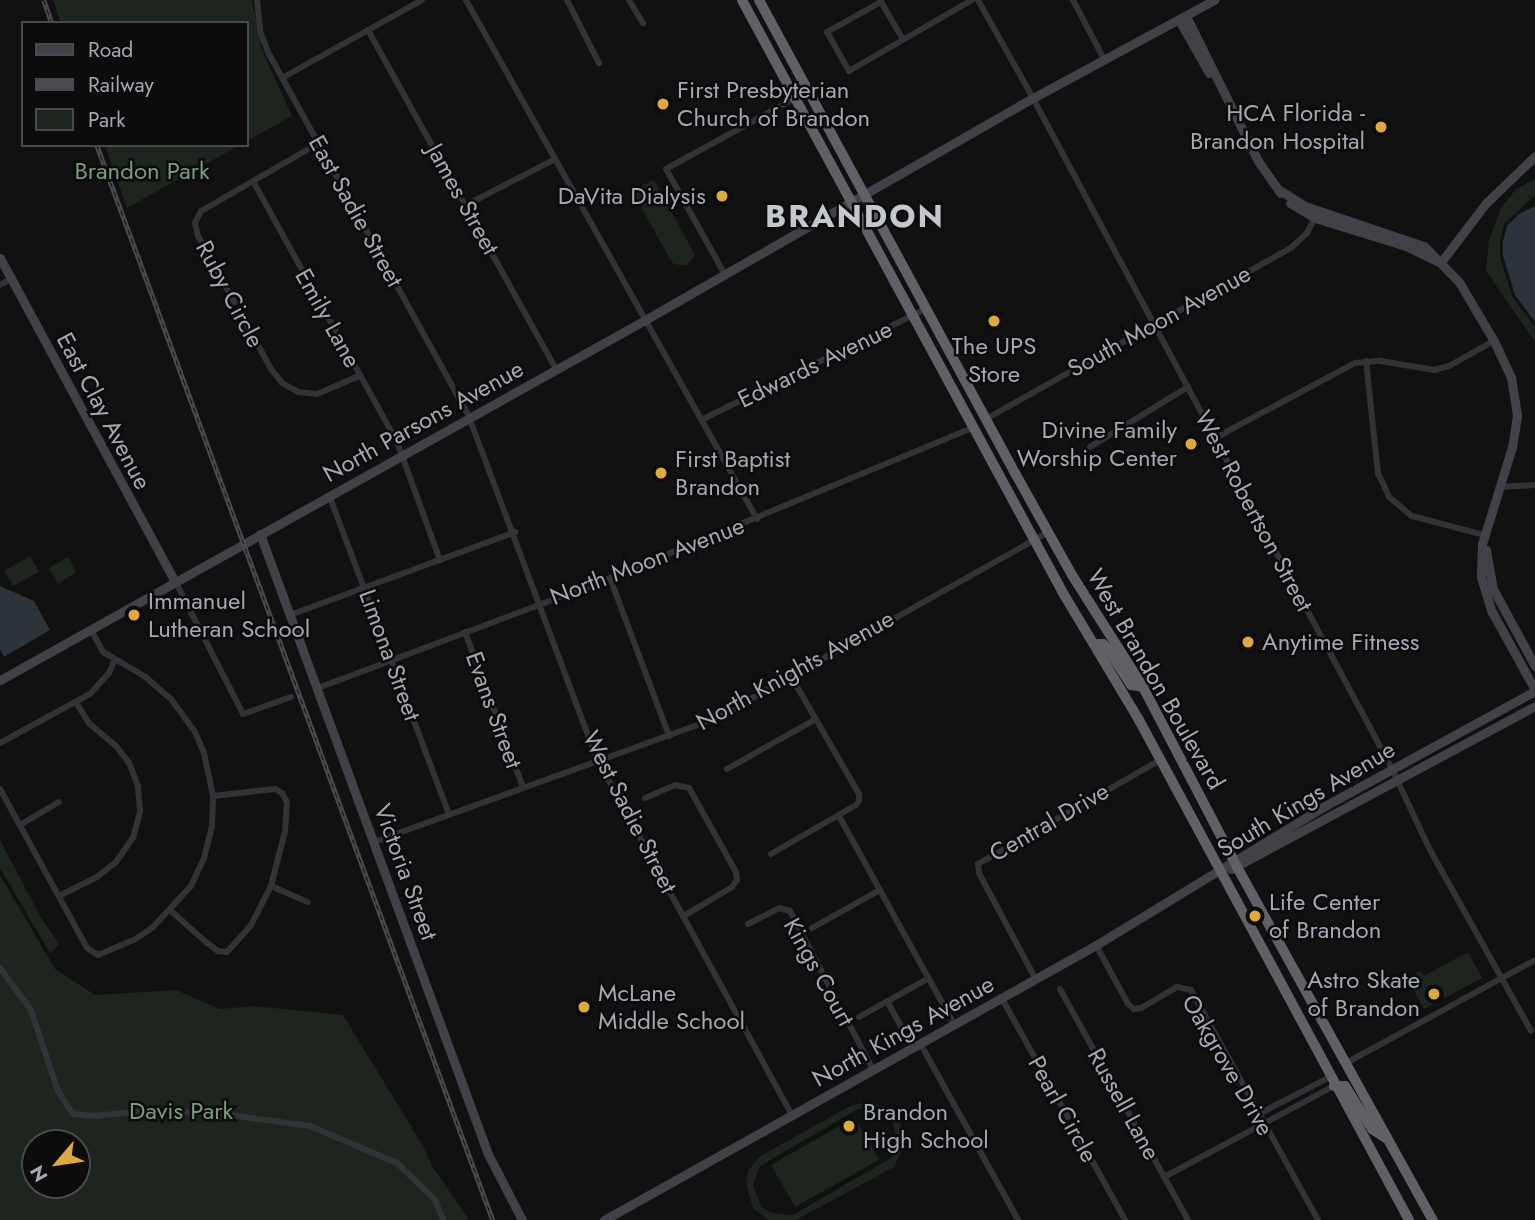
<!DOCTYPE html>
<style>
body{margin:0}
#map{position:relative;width:1535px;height:1220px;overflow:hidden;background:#111112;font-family:Jost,sans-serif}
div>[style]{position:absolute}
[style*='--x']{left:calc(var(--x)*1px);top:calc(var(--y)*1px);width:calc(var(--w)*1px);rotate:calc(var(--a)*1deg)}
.green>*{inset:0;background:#1e241e}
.water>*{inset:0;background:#2c3339}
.street>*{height:6px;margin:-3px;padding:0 3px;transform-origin:3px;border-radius:3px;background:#323337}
.secondary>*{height:9px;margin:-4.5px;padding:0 4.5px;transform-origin:4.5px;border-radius:4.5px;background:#414247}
.highway>*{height:10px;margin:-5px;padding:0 5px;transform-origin:5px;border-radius:5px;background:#5f6167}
.rail>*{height:4.5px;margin-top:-2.25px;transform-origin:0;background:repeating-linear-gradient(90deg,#0c0c0d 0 5px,#4a4b50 0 10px);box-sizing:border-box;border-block:2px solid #4a4b50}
.dots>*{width:19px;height:19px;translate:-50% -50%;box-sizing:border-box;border:4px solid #0c0c0d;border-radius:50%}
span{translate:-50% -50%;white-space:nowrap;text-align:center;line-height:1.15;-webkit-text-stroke:5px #0c0c0d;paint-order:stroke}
.poi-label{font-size:24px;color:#a4a8b2}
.left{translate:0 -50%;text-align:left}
.right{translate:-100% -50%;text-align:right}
.park-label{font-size:24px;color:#7c9b7e}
.street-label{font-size:24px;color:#a4a8b2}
.district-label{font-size:32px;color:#c4c7ce;font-weight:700;letter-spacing:2px}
.legend{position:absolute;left:21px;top:21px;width:228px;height:126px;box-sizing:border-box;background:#0c0c0d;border:2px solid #494a4f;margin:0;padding:9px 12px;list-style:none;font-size:21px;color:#a4a8b2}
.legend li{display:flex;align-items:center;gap:14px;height:35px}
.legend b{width:35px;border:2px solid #494a4f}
.north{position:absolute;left:21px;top:1129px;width:70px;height:70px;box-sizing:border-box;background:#0c0c0d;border:2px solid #494a4f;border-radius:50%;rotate:241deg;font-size:19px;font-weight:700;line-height:28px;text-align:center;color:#a4a8b2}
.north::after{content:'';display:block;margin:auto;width:24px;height:32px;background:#dea93d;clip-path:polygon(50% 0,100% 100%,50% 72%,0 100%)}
</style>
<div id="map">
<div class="green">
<div style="clip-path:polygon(53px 0,252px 0,262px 50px,292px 116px,247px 141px,247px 23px,61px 23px)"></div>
<div style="clip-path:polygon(105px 145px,240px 145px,127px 208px)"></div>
<div style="clip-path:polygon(1535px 179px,1535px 195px,1504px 224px,1500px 241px,1500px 257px,1512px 296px,1535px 327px,1535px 342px,1486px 271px,1489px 240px,1501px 208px,1516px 189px)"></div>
<div style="clip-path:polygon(654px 180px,695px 255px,687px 266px,674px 264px,671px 261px,635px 196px,639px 187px)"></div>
<div style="clip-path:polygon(30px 556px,39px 572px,13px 586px,4px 571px)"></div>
<div style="clip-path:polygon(68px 557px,76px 572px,58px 584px,49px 568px)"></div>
<div style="clip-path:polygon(0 840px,40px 916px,59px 944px,50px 953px,0 868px)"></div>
<div style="clip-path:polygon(evenodd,0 875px,55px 969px,95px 995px,176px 990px,220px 1009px,254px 1006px,343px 1015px,423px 1146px,432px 1166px,469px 1220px,0 1220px,0 875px,35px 1143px,77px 1143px,77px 1185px,35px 1185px,35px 1143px)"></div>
<div style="clip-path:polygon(1468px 952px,1482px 978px,1424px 1009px,1407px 978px,1421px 971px,1424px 976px)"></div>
<div style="clip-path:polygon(evenodd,866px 1102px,888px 1108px,901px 1124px,903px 1148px,894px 1167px,796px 1220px,768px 1220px,753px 1208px,746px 1183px,748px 1171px,759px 1157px,850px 1106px,866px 1102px,858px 1109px,875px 1109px,893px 1123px,897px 1142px,891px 1158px,793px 1215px,772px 1213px,761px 1207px,753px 1185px,760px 1166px,858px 1109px)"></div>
<div style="clip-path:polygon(855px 1117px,879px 1160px,795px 1207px,771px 1165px)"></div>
</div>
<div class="water">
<div style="clip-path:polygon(1535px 206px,1535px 322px,1515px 295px,1503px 256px,1503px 241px,1507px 226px,1519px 214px)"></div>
<div style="clip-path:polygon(0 586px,34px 601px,50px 630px,4px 657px,0 649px)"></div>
</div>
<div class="street">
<div style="--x:257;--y:0;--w:31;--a:84"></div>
<div style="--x:260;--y:31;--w:25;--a:69"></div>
<div style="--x:269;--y:54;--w:414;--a:61.1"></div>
<div style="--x:469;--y:417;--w:365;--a:69.5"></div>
<div style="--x:597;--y:759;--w:406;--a:61.3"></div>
<div style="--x:466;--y:0;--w:595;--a:60.72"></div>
<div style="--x:567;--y:0;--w:71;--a:63.1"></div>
<div style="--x:629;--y:0;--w:27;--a:59"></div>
<div style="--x:880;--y:0;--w:44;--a:59.9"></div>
<div style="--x:978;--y:0;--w:112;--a:60.7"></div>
<div style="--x:1073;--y:0;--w:69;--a:62.3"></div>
<div style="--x:881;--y:2;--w:62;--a:150.9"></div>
<div style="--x:827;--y:32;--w:45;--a:60.6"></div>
<div style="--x:849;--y:71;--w:142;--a:-30"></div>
<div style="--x:368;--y:30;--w:388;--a:61"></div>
<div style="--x:282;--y:78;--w:160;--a:-29.1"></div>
<div style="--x:1035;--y:102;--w:752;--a:61.83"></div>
<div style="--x:1390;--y:765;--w:94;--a:64.8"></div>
<div style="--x:1430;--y:850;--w:207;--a:60.8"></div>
<div style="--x:319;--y:143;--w:136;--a:150"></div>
<div style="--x:201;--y:211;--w:13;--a:117"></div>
<div style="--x:195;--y:223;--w:13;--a:77"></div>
<div style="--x:198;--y:236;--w:152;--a:61.2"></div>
<div style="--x:271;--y:369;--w:18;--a:52"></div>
<div style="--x:282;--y:383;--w:18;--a:29"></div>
<div style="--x:298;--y:392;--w:19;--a:6"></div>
<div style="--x:317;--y:394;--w:46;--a:-23.2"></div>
<div style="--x:253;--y:181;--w:298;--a:61.1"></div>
<div style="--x:397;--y:442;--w:126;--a:70"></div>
<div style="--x:468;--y:204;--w:98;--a:-27.3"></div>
<div style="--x:724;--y:273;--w:119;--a:-119.1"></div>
<div style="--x:666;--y:169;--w:147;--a:-28.8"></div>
<div style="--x:0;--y:285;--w:13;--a:-29"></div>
<div style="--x:1366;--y:361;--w:113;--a:83.9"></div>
<div style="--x:1378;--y:473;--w:26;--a:65"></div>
<div style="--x:1389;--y:497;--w:30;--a:40"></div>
<div style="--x:1412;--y:516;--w:74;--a:14.8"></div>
<div style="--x:703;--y:419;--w:249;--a:-26.3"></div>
<div style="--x:986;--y:419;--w:351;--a:-29.3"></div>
<div style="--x:1292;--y:247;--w:21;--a:-43"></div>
<div style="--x:1307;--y:233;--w:18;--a:-63"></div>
<div style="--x:1215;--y:438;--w:159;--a:-28.2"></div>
<div style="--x:1355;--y:363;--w:25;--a:-5"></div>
<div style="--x:1380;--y:361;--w:55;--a:9.5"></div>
<div style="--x:1434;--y:370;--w:16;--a:-15"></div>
<div style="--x:1449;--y:366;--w:51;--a:-29.1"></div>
<div style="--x:1090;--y:447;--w:115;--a:-31.5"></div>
<div style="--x:1499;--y:487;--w:36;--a:-3"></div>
<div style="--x:329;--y:495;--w:341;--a:69.4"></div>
<div style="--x:610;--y:578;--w:169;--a:69.5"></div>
<div style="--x:175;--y:581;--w:149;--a:62.9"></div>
<div style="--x:243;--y:714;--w:51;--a:-19.5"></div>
<div style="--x:290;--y:615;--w:240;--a:-20.2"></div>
<div style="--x:465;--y:632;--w:165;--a:69.5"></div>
<div style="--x:318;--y:688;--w:312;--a:-20.6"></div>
<div style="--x:610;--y:578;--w:394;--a:-22.5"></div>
<div style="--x:0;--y:743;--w:102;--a:-28.6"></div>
<div style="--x:90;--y:694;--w:28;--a:-48"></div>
<div style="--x:109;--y:673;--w:15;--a:-67"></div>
<div style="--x:727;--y:769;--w:102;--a:-29.3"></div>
<div style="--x:0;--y:789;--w:181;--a:61.3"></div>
<div style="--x:87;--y:948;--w:13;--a:32"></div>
<div style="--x:98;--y:955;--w:39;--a:-23"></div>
<div style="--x:134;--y:940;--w:23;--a:-34"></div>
<div style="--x:153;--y:927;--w:56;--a:-47.2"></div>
<div style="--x:191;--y:886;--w:31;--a:-65"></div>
<div style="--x:204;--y:858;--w:32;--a:-76"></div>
<div style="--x:212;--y:827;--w:31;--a:-88"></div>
<div style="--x:213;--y:796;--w:44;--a:-101.8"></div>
<div style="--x:204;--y:753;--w:23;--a:-113"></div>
<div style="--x:195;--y:732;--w:39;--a:-126"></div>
<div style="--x:172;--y:700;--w:35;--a:-139"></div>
<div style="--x:146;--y:677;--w:50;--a:-149.8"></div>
<div style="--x:103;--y:652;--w:26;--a:-118"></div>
<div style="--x:645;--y:798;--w:33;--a:-23"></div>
<div style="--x:675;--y:785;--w:14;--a:12"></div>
<div style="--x:689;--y:788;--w:96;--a:60.8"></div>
<div style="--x:736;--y:872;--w:8;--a:83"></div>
<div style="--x:737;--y:880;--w:9;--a:126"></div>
<div style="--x:732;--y:887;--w:56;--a:148.9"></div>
<div style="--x:839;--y:816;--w:238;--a:61.1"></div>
<div style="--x:20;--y:825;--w:45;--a:-30.5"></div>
<div style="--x:374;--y:842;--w:365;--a:-19.9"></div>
<div style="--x:717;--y:718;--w:381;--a:-29.3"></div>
<div style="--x:771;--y:854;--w:98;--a:-30"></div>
<div style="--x:856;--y:805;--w:5;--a:-53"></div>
<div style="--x:859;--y:801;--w:7;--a:-90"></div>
<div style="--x:859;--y:794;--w:136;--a:-120"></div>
<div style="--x:271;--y:886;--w:40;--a:23.4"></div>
<div style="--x:59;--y:896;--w:42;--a:-26.6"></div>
<div style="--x:97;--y:877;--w:24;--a:-38"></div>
<div style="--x:116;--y:862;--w:29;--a:-55"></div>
<div style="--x:133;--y:838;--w:28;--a:-75"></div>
<div style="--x:140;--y:811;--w:25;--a:-95"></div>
<div style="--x:138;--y:786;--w:25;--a:-111"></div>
<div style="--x:129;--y:763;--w:21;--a:-127"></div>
<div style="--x:116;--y:746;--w:35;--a:-140"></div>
<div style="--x:89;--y:723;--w:25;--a:-122"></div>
<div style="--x:171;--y:911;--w:48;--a:41.6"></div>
<div style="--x:207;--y:943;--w:14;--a:36"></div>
<div style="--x:218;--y:951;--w:9;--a:6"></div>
<div style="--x:227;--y:952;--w:36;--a:-48"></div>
<div style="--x:251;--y:925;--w:44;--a:-62.9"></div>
<div style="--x:271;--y:886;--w:57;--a:-75.7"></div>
<div style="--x:285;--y:831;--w:29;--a:-86"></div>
<div style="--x:287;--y:802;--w:10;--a:-119"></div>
<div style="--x:282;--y:793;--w:8;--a:-150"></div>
<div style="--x:275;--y:789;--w:62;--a:173.6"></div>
<div style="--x:748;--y:924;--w:35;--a:-27"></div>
<div style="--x:779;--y:908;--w:11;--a:15"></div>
<div style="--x:790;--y:911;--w:179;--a:62.4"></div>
<div style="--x:812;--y:928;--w:78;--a:-29.2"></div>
<div style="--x:1096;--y:945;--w:67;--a:61.5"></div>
<div style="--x:1128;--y:1004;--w:8;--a:40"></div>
<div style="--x:1134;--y:1009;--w:7;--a:-8"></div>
<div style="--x:1141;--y:1008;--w:42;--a:-30.3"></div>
<div style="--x:1177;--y:987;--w:14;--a:12"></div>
<div style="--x:1191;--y:990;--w:263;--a:61.1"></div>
<div style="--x:0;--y:968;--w:52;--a:53.6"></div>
<div style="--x:31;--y:1010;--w:85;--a:71.6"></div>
<div style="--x:58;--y:1091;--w:27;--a:57"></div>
<div style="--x:73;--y:1114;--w:20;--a:6"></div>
<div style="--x:93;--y:1116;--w:54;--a:-5.3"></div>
<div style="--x:147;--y:1111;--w:67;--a:1.7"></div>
<div style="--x:214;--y:1113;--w:97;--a:7.7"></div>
<div style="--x:310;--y:1126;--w:95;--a:23"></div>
<div style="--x:397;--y:1163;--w:53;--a:44.2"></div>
<div style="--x:435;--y:1200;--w:22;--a:68"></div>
<div style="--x:1035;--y:978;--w:119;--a:-118.1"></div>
<div style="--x:979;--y:873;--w:9;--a:-96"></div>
<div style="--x:978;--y:864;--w:210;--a:-29.7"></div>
<div style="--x:1060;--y:989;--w:264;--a:61"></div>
<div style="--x:1001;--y:997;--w:255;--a:60.9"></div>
<div style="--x:887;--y:1001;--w:33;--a:61"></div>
<div style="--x:859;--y:1017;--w:80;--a:-29.1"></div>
<div style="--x:920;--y:1043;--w:202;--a:61"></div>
<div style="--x:1346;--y:1063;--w:215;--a:-28.6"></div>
<div style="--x:1257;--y:1115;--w:82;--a:-27.5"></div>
<div style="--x:1164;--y:1177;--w:193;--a:-28.2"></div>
</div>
<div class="secondary">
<div style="--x:1186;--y:16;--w:162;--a:63.6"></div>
<div style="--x:1258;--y:161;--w:39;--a:55"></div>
<div style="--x:1179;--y:20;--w:61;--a:60.5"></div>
<div style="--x:1278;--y:189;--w:32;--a:32"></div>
<div style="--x:1305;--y:206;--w:126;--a:18.6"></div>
<div style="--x:1424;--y:246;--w:50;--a:45.8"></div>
<div style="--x:1459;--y:282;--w:69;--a:59.3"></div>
<div style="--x:1494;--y:341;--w:40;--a:65"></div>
<div style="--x:1511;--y:377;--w:39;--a:81"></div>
<div style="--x:1517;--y:416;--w:31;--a:99"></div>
<div style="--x:1512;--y:447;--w:102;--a:107.2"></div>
<div style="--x:1482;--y:544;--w:33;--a:92"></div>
<div style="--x:1481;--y:577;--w:37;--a:73"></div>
<div style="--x:1492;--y:612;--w:89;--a:61.1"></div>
<div style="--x:1290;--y:203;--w:29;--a:31"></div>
<div style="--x:1315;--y:218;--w:95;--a:17.1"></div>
<div style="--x:1406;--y:246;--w:37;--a:26"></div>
<div style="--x:0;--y:258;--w:367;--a:61.6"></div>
<div style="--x:1441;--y:262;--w:74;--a:-52.7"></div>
<div style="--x:1486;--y:203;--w:68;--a:-43.8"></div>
<div style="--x:260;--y:534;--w:661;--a:69.81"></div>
<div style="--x:488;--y:1154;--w:74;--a:62.7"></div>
<div style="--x:1486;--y:550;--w:40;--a:80"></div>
<div style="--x:1493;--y:589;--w:88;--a:61.4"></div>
<div style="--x:0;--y:680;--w:739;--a:-29.17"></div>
<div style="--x:645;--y:320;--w:432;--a:-29.8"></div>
<div style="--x:1020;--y:105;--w:221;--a:-28.4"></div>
<div style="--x:1231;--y:869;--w:345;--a:-28.2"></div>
<div style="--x:604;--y:1220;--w:564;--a:-29.2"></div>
<div style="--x:1096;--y:945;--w:266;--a:-31.3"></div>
<div style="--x:1323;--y:807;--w:242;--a:-28.7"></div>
</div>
<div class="highway">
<div style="--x:742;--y:0;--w:674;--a:61.57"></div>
<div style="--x:1063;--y:593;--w:148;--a:59.1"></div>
<div style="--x:1139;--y:720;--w:568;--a:61.63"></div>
<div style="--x:759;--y:0;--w:538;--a:61.58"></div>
<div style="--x:1015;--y:473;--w:117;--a:60.8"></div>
<div style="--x:1072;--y:575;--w:133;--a:57.6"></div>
<div style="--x:1143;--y:687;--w:203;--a:62.4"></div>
<div style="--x:1237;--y:867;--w:404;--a:61"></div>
<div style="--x:1094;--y:644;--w:9;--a:0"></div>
<div style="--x:1103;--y:644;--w:6;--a:45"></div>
<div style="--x:1107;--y:648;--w:44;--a:57"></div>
<div style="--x:1131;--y:685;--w:12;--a:9"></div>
<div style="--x:1334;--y:1086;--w:11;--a:0"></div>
<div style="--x:1345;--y:1086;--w:51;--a:57.9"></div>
<div style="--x:1372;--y:1129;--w:17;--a:33"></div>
</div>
<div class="rail">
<div style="--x:44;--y:0;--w:24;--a:71"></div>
<div style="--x:97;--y:145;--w:1146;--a:69.78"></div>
</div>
<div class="dots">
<div style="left:663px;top:104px;background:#dea93d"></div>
<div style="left:1381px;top:127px;background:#dea93d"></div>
<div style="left:722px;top:196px;background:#dea93d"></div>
<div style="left:994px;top:321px;background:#dea93d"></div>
<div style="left:1191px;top:444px;background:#dea93d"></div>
<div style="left:661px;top:473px;background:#dea93d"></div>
<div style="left:134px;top:615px;background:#dea93d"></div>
<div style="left:1248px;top:642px;background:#dea93d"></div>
<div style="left:1255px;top:916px;background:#dea93d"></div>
<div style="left:1434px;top:994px;background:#dea93d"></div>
<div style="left:584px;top:1007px;background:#dea93d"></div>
<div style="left:849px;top:1126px;background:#dea93d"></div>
</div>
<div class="poi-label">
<span class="left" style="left:677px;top:104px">First Presbyterian<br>Church of Brandon</span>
<span class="right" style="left:1365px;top:127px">HCA Florida -<br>Brandon Hospital</span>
<span class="right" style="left:706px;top:196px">DaVita Dialysis</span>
<span style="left:994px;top:360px">The UPS<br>Store</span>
<span class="right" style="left:1177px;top:444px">Divine Family<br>Worship Center</span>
<span class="left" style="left:675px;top:473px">First Baptist<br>Brandon</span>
<span class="left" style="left:148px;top:615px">Immanuel<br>Lutheran School</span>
<span class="left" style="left:1262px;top:642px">Anytime Fitness</span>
<span class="left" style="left:1269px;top:916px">Life Center<br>of Brandon</span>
<span class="right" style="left:1420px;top:994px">Astro Skate<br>of Brandon</span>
<span class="left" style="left:598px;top:1007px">McLane<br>Middle School</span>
<span class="left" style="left:863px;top:1126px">Brandon<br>High School</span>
</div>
<div class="park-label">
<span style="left:142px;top:171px">Brandon Park</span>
<span style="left:181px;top:1111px">Davis Park</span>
</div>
<div class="street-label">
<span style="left:463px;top:199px;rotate:61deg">James Street</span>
<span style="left:356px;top:211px;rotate:61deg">East Sadie Street</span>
<span style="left:230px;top:294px;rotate:62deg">Ruby Circle</span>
<span style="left:328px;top:318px;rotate:61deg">Emily Lane</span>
<span style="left:1159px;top:321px;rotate:-29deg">South Moon Avenue</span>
<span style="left:815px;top:364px;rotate:-26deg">Edwards Avenue</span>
<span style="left:104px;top:411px;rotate:62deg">East Clay Avenue</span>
<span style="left:423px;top:421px;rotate:-29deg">North Parsons Avenue</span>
<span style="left:1254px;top:511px;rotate:62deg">West Robertson Street</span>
<span style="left:647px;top:561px;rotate:-21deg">North Moon Avenue</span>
<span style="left:390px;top:655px;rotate:70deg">Limona Street</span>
<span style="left:795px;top:670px;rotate:-29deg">North Knights Avenue</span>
<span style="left:1156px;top:679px;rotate:60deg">West Brandon Boulevard</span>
<span style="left:494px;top:710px;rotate:70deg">Evans Street</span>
<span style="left:1306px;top:799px;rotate:-31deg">South Kings Avenue</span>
<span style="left:630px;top:812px;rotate:63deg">West Sadie Street</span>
<span style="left:1049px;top:822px;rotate:-30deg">Central Drive</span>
<span style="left:406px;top:872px;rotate:70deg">Victoria Street</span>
<span style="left:819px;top:972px;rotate:61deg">Kings Court</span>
<span style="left:903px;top:1031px;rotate:-29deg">North Kings Avenue</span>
<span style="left:1228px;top:1065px;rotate:60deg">Oakgrove Drive</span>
<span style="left:1124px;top:1104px;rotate:61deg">Russell Lane</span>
<span style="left:1063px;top:1109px;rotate:61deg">Pearl Circle</span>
</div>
<div class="district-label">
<span style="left:855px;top:216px">BRANDON</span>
</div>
<ul class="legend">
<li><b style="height:9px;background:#414247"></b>Road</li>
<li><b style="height:9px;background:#4a4b50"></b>Railway</li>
<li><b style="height:19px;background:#1e241e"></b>Park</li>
</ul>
<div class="north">N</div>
</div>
